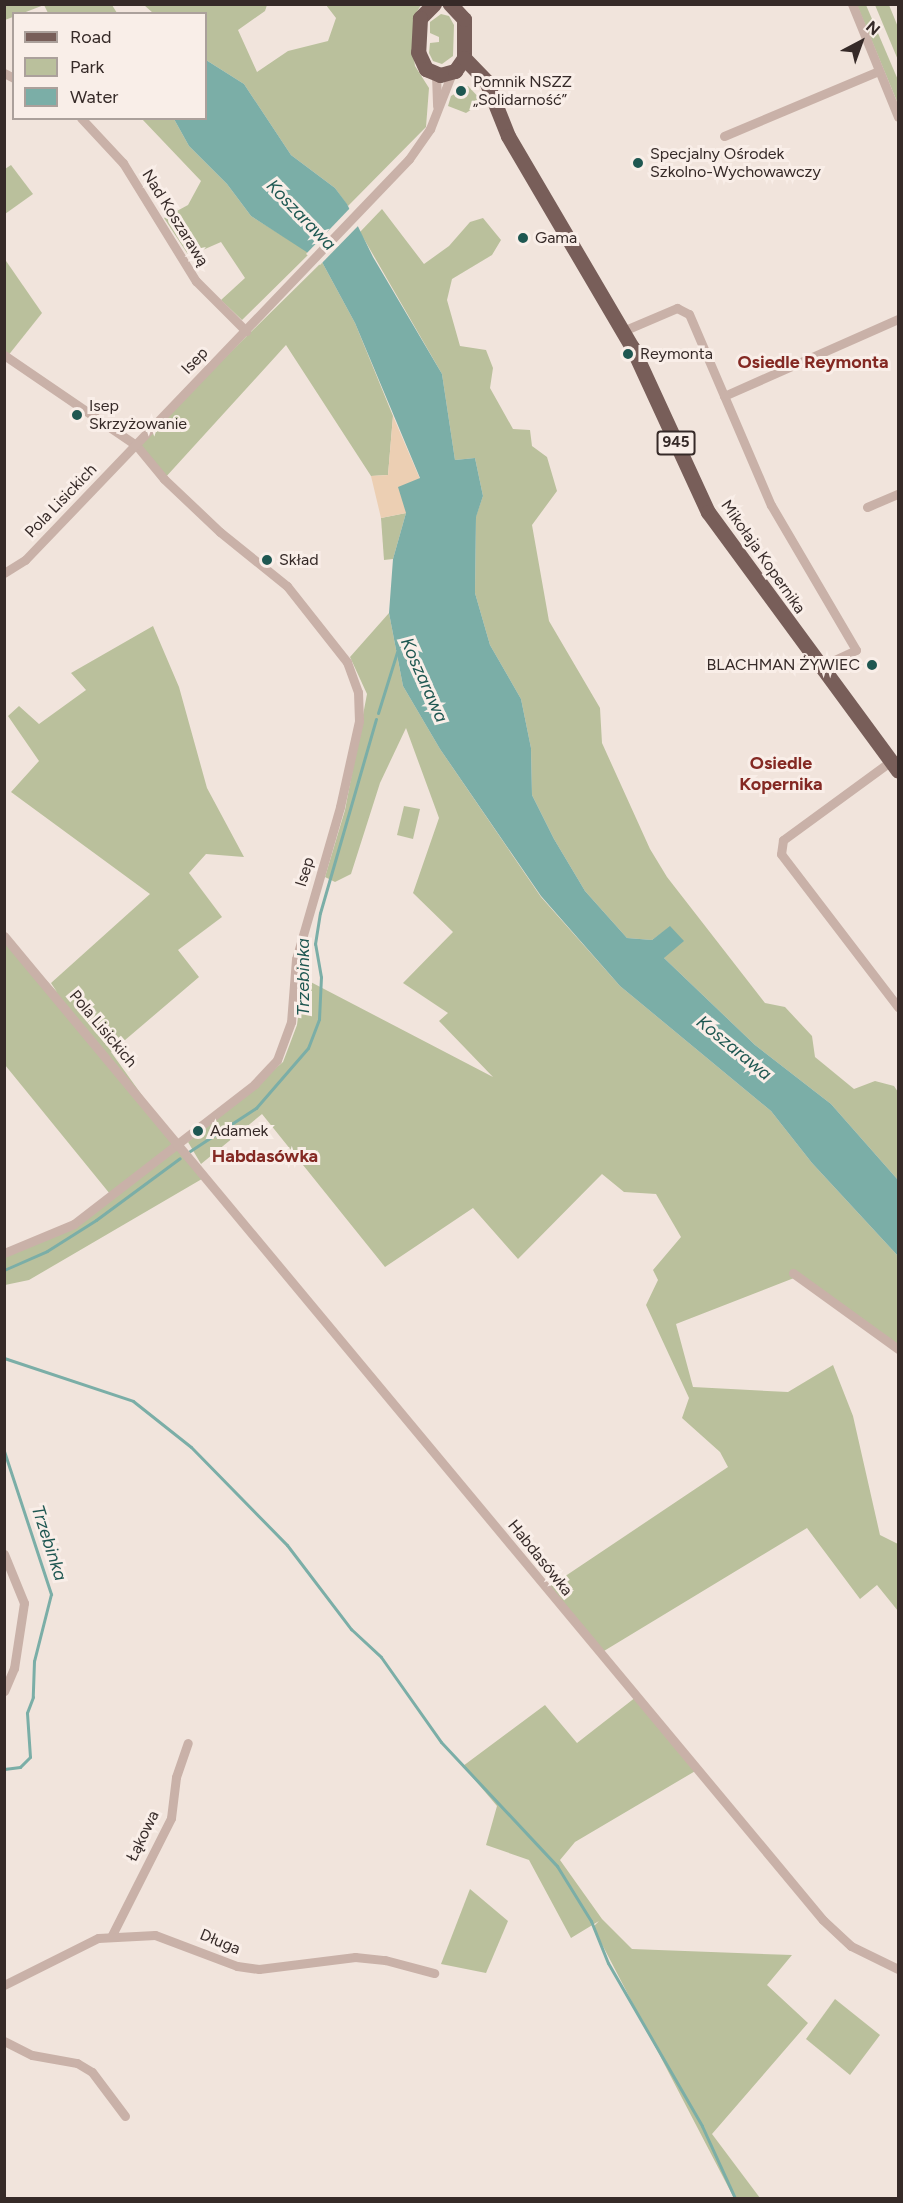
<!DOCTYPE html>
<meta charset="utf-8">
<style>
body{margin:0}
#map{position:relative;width:903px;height:2203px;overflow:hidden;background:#f1e4dc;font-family:Figtree,sans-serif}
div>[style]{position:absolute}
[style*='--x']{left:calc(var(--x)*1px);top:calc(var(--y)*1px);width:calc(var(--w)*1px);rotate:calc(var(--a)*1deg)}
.green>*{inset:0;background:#bac09c}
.sand>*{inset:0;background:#eccfb3}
.water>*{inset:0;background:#7baea7}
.pier>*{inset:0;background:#f1e4dc}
.stream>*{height:3px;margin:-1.5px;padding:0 1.5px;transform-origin:1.5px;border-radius:1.5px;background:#7baea7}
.minor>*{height:9px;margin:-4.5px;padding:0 4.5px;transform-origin:4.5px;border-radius:4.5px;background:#c9b1a8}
.primary>*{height:15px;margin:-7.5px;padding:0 7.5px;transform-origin:7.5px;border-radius:7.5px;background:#785e59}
.dots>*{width:16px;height:16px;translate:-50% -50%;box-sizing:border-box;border:3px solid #f9eee8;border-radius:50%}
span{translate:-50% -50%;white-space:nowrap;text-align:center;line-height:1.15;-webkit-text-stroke:6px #f9eee8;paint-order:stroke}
.shield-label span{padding:2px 4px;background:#f9eee8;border:2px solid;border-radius:4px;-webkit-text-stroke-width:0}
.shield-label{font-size:15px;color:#362a28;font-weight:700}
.poi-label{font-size:16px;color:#362a28}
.left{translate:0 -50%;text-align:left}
.right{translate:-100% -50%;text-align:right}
.street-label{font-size:16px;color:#362a28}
.water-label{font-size:18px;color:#1e5751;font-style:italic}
.neighbourhood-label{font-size:18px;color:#842923;font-weight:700}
.frame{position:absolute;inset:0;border:6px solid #362a28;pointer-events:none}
.legend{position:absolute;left:12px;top:12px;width:195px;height:108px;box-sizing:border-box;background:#f9eee8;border:2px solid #aba09b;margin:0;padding:8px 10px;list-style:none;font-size:18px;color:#362a28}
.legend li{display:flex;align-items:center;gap:12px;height:30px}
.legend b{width:30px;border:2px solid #aba09b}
.north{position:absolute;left:831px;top:12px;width:60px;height:60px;-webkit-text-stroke:4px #f9eee8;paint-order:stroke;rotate:41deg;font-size:16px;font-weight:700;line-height:24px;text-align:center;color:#362a28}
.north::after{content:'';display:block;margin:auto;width:21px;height:27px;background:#362a28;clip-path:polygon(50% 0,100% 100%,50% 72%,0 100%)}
</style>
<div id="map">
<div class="green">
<div style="clip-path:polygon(5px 5px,112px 5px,117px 13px,48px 13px,44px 5px,5px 20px)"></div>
<div style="clip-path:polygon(144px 5px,267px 5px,265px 11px,238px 30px,257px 72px,288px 51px,328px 41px,336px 18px,326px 5px,421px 5px,416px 13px,413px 52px,415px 66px,429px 88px,426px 127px,348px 206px,335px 188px,291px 155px,244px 84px,206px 60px,206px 14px,153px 13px)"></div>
<div style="clip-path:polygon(857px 5px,866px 5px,898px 80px,898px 104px)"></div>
<div style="clip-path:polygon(875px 5px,889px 5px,898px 27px,898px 60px)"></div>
<div style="clip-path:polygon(441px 14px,449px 16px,454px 25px,453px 56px,442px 64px,433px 61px,429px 53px,430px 43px,439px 42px,439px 37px,430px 33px,430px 22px)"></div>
<div style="clip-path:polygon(468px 86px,483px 102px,466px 113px,448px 106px,451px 96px)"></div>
<div style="clip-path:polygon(142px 119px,174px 119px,189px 146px,227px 184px,251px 216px,310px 253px,242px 320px,221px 300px,245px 278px,221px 242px,189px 256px,164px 218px,188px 205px,201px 181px)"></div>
<div style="clip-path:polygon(11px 165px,33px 194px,5px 214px,5px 169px)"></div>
<div style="clip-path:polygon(382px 209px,424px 264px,449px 246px,470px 222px,483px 218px,501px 240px,492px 255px,452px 279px,447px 300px,460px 346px,486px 350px,493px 368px,490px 388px,513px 429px,530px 430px,532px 446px,547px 457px,557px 491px,532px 525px,549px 621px,600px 708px,602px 743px,650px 849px,667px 877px,765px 1003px,785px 1007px,812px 1036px,815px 1057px,854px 1089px,875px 1081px,894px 1086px,898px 1092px,898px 1180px,831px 1104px,755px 1045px,664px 958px,670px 927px,652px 940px,627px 938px,585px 891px,554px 839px,532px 795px,531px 748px,521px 699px,490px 645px,475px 593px,476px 516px,483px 496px,475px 458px,455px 460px,442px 374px,360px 232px)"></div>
<div style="clip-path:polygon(4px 258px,42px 313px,7px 357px,4px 355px)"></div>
<div style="clip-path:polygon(322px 262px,355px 323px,393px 416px,388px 475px,371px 476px,286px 345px,164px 479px,136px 445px)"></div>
<div style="clip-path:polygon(406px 513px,393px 559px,384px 560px,381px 518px)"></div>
<div style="clip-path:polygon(389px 613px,403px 686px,440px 749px,541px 897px,620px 986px,771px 1111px,812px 1163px,898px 1256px,898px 1352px,794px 1278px,676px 1324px,693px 1387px,788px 1392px,833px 1365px,853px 1416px,880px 1535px,898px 1544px,898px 1611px,877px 1585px,860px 1599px,807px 1528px,599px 1654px,549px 1587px,728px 1467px,720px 1452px,682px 1418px,689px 1398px,646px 1305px,658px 1280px,653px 1270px,681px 1237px,656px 1194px,624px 1192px,602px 1174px,518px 1259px,473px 1208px,385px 1267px,262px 1114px,201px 1164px,188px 1142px,283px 1062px,297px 1025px,303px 978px,493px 1077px,439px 1021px,448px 1013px,403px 983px,453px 932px,413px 893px,439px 818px,406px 728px,380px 783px,351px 874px,335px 882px,325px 877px,345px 810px,367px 694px,350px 657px)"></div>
<div style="clip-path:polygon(153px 626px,179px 687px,207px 788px,244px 857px,206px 854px,189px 873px,222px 917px,178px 950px,199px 977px,111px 1052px,177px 1144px,207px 1176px,29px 1280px,5px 1285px,5px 1253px,74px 1224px,110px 1194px,5px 1065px,4px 934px,57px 992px,51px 983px,150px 894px,11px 792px,39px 761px,8px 716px,19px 706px,39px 724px,86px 690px,71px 673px)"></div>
<div style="clip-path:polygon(404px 806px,420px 809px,413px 839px,397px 835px)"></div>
<div style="clip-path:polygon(636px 1697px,697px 1770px,575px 1842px,560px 1860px,602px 1919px,632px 1949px,792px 1955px,767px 1985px,808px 2023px,712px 2134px,760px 2198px,734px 2198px,593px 1927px,599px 1921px,571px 1938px,529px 1860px,486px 1845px,497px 1806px,463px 1766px,545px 1705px,577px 1743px)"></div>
<div style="clip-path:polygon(470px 1889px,508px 1921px,486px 1973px,441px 1964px)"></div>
<div style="clip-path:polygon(835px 1999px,880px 2035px,850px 2075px,806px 2039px)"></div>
</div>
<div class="sand">
<div style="clip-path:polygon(393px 416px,420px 479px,406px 513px,381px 518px,371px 476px,388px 475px)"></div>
</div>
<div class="water">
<div style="clip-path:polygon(206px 60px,244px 84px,291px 155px,335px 188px,347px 204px,373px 257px,442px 374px,455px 460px,475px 458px,483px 496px,476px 517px,475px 593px,490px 645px,521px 699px,531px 748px,532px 795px,554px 839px,585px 891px,627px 938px,652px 940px,670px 926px,684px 941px,664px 958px,755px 1045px,831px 1104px,898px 1180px,898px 1256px,812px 1163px,771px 1111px,620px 986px,541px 896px,440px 749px,403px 686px,389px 613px,393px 559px,406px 513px,398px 487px,420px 478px,355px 323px,322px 262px,251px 216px,227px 184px,189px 146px,174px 119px,206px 118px)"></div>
</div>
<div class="pier">
<div style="clip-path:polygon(352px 206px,360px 224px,320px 265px,306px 254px)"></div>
</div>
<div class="stream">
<div style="--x:378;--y:713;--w:64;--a:-72.7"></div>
<div style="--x:190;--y:1151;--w:79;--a:-33.1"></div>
<div style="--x:256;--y:1108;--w:79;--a:-49.1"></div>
<div style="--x:308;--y:1048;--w:31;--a:-69"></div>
<div style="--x:319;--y:1019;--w:42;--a:-87.3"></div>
<div style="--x:321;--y:977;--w:34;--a:-100"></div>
<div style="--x:315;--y:944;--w:31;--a:-81"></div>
<div style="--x:320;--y:913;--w:202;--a:-73.9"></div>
<div style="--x:4;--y:1270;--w:47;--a:-23.8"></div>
<div style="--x:47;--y:1251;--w:58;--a:-32.3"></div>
<div style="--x:96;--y:1220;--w:104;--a:-36.4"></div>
<div style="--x:4;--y:1358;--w:136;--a:18.4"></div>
<div style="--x:133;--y:1401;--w:74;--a:38.4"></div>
<div style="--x:191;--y:1447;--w:137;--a:45.6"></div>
<div style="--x:287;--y:1545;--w:106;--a:52.7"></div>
<div style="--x:351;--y:1629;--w:41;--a:43"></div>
<div style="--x:381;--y:1657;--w:104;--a:54.8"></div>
<div style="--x:441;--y:1742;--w:170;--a:46.9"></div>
<div style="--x:557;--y:1866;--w:65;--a:58.3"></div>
<div style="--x:591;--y:1921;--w:45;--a:68"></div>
<div style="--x:608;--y:1963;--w:188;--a:60"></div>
<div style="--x:702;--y:2126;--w:79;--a:65.4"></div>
<div style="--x:4;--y:1451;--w:151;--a:71.8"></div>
<div style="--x:51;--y:1594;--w:69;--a:104.2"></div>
<div style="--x:34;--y:1661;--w:36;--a:92"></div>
<div style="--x:33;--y:1697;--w:17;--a:111"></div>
<div style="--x:27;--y:1713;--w:44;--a:86.1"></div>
<div style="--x:30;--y:1757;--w:14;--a:135"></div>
<div style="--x:20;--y:1767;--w:16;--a:173"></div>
</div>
<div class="minor">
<div style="--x:852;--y:4;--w:122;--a:67.8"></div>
<div style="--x:4;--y:73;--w:11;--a:27"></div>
<div style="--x:436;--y:74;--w:32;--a:88"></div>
<div style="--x:81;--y:118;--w:62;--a:47"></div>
<div style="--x:123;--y:163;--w:139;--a:58.3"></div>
<div style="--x:196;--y:281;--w:71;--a:45"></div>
<div style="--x:724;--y:136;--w:168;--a:-22.8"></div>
<div style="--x:623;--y:331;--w:59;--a:-23.1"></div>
<div style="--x:677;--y:308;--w:13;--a:27"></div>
<div style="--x:689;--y:314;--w:208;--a:66.8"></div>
<div style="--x:771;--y:505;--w:168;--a:59.6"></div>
<div style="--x:856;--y:650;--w:40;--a:155"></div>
<div style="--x:4;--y:355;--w:160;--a:34.3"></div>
<div style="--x:136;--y:445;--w:44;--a:50.5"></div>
<div style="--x:164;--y:479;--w:77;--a:43.4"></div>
<div style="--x:220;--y:532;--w:86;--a:38.9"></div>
<div style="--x:287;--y:586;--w:97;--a:51.7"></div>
<div style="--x:347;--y:662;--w:32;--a:70"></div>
<div style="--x:358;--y:692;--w:29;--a:88"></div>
<div style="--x:359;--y:721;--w:88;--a:102.5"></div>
<div style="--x:340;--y:807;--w:158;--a:106.1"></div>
<div style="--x:296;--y:959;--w:63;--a:94.5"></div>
<div style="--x:291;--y:1022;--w:40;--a:110.2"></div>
<div style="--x:277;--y:1060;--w:33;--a:133"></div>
<div style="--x:255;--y:1084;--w:229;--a:142.3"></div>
<div style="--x:74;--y:1224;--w:76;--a:157.5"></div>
<div style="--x:724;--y:396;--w:190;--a:-23.9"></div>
<div style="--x:867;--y:507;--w:34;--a:-23"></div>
<div style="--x:4;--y:573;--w:25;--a:-32"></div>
<div style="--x:25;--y:560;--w:555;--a:-46.24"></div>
<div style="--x:409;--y:159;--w:37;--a:-55"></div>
<div style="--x:430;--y:129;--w:60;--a:-68.6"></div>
<div style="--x:891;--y:761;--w:134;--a:143.8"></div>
<div style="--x:783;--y:840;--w:14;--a:98"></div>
<div style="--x:781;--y:854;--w:193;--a:52.6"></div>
<div style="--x:4;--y:936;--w:1280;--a:50.23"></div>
<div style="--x:823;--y:1920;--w:38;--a:43"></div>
<div style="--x:851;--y:1946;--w:52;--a:26.1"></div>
<div style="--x:793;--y:1273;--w:130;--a:35.9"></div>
<div style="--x:4;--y:1554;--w:53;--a:67.8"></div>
<div style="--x:24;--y:1603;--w:66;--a:98.7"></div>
<div style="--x:14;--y:1668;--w:25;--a:113"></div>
<div style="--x:111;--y:1937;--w:133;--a:-63.2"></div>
<div style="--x:171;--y:1818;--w:41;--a:-83"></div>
<div style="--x:176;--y:1777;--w:36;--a:-71"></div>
<div style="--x:4;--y:1985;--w:105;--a:-26.6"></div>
<div style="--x:98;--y:1938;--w:57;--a:-3"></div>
<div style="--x:155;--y:1935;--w:88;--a:20.7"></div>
<div style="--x:237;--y:1966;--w:22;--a:8"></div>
<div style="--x:259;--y:1969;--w:97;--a:-7.1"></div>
<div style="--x:355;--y:1957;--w:30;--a:6"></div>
<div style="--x:385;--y:1960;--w:51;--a:14.9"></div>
<div style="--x:4;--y:2041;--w:31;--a:27"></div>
<div style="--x:32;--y:2055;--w:46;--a:10.1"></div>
<div style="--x:77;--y:2063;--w:17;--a:31"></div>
<div style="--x:92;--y:2072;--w:55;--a:53.1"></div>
</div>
<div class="primary">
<div style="--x:434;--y:4;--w:20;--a:135"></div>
<div style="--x:420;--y:18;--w:34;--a:93"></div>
<div style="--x:418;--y:52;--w:19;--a:65"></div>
<div style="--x:426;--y:69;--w:15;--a:23"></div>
<div style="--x:440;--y:75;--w:16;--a:-15"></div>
<div style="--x:455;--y:71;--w:16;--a:-55"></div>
<div style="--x:464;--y:58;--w:39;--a:-90"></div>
<div style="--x:464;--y:19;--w:21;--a:-133"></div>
<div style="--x:464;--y:58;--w:32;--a:46"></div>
<div style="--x:486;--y:81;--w:59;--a:68.2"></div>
<div style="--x:508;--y:136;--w:245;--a:59.6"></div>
<div style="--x:632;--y:347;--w:182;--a:65.3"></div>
<div style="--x:708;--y:512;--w:321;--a:53.7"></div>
</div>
<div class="dots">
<div style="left:461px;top:91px;background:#1e5751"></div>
<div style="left:638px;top:163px;background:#1e5751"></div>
<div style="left:523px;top:238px;background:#1e5751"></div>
<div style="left:628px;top:354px;background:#1e5751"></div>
<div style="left:77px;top:415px;background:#1e5751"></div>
<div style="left:267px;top:560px;background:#1e5751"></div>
<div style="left:872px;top:665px;background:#1e5751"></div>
<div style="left:198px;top:1131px;background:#1e5751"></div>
</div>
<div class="shield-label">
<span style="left:676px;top:443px">945</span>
</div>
<div class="poi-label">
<span class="left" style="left:473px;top:91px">Pomnik NSZZ<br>„Solidarność”</span>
<span class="left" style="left:650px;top:163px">Specjalny Ośrodek<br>Szkolno-Wychowawczy</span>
<span class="left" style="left:535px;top:238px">Gama</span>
<span class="left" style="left:640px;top:354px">Reymonta</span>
<span class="left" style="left:89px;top:415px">Isep<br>Skrzyżowanie</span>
<span class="left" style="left:279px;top:560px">Skład</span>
<span class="right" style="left:860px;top:665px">BLACHMAN ŻYWIEC</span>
<span class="left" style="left:210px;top:1131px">Adamek</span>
</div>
<div class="street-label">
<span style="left:175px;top:218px;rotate:58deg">Nad Koszarawą</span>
<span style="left:195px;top:361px;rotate:-46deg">Isep</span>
<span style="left:61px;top:501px;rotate:-46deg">Pola Lisickich</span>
<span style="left:763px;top:557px;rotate:55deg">Mikołaja Kopernika</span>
<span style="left:305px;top:872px;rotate:-73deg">Isep</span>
<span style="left:103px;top:1029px;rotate:50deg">Pola Lisickich</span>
<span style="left:540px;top:1558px;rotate:51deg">Habdasówka</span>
<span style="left:143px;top:1836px;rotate:-64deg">Łąkowa</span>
<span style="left:220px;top:1942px;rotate:22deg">Długa</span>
</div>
<div class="water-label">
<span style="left:301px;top:215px;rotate:46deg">Koszarawa</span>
<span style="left:424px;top:680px;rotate:66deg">Koszarawa</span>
<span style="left:303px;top:977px;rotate:-90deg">Trzebinka</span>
<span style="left:734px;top:1048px;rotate:39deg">Koszarawa</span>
<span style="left:49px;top:1543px;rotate:72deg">Trzebinka</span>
</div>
<div class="neighbourhood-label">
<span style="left:813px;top:362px">Osiedle Reymonta</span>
<span style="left:781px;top:774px">Osiedle<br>Kopernika</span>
<span style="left:265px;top:1156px">Habdasówka</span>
</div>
<div class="frame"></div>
<ul class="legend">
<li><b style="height:8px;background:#785e59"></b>Road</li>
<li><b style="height:16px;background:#bac09c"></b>Park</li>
<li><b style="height:16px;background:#7baea7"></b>Water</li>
</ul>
<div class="north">N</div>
</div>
